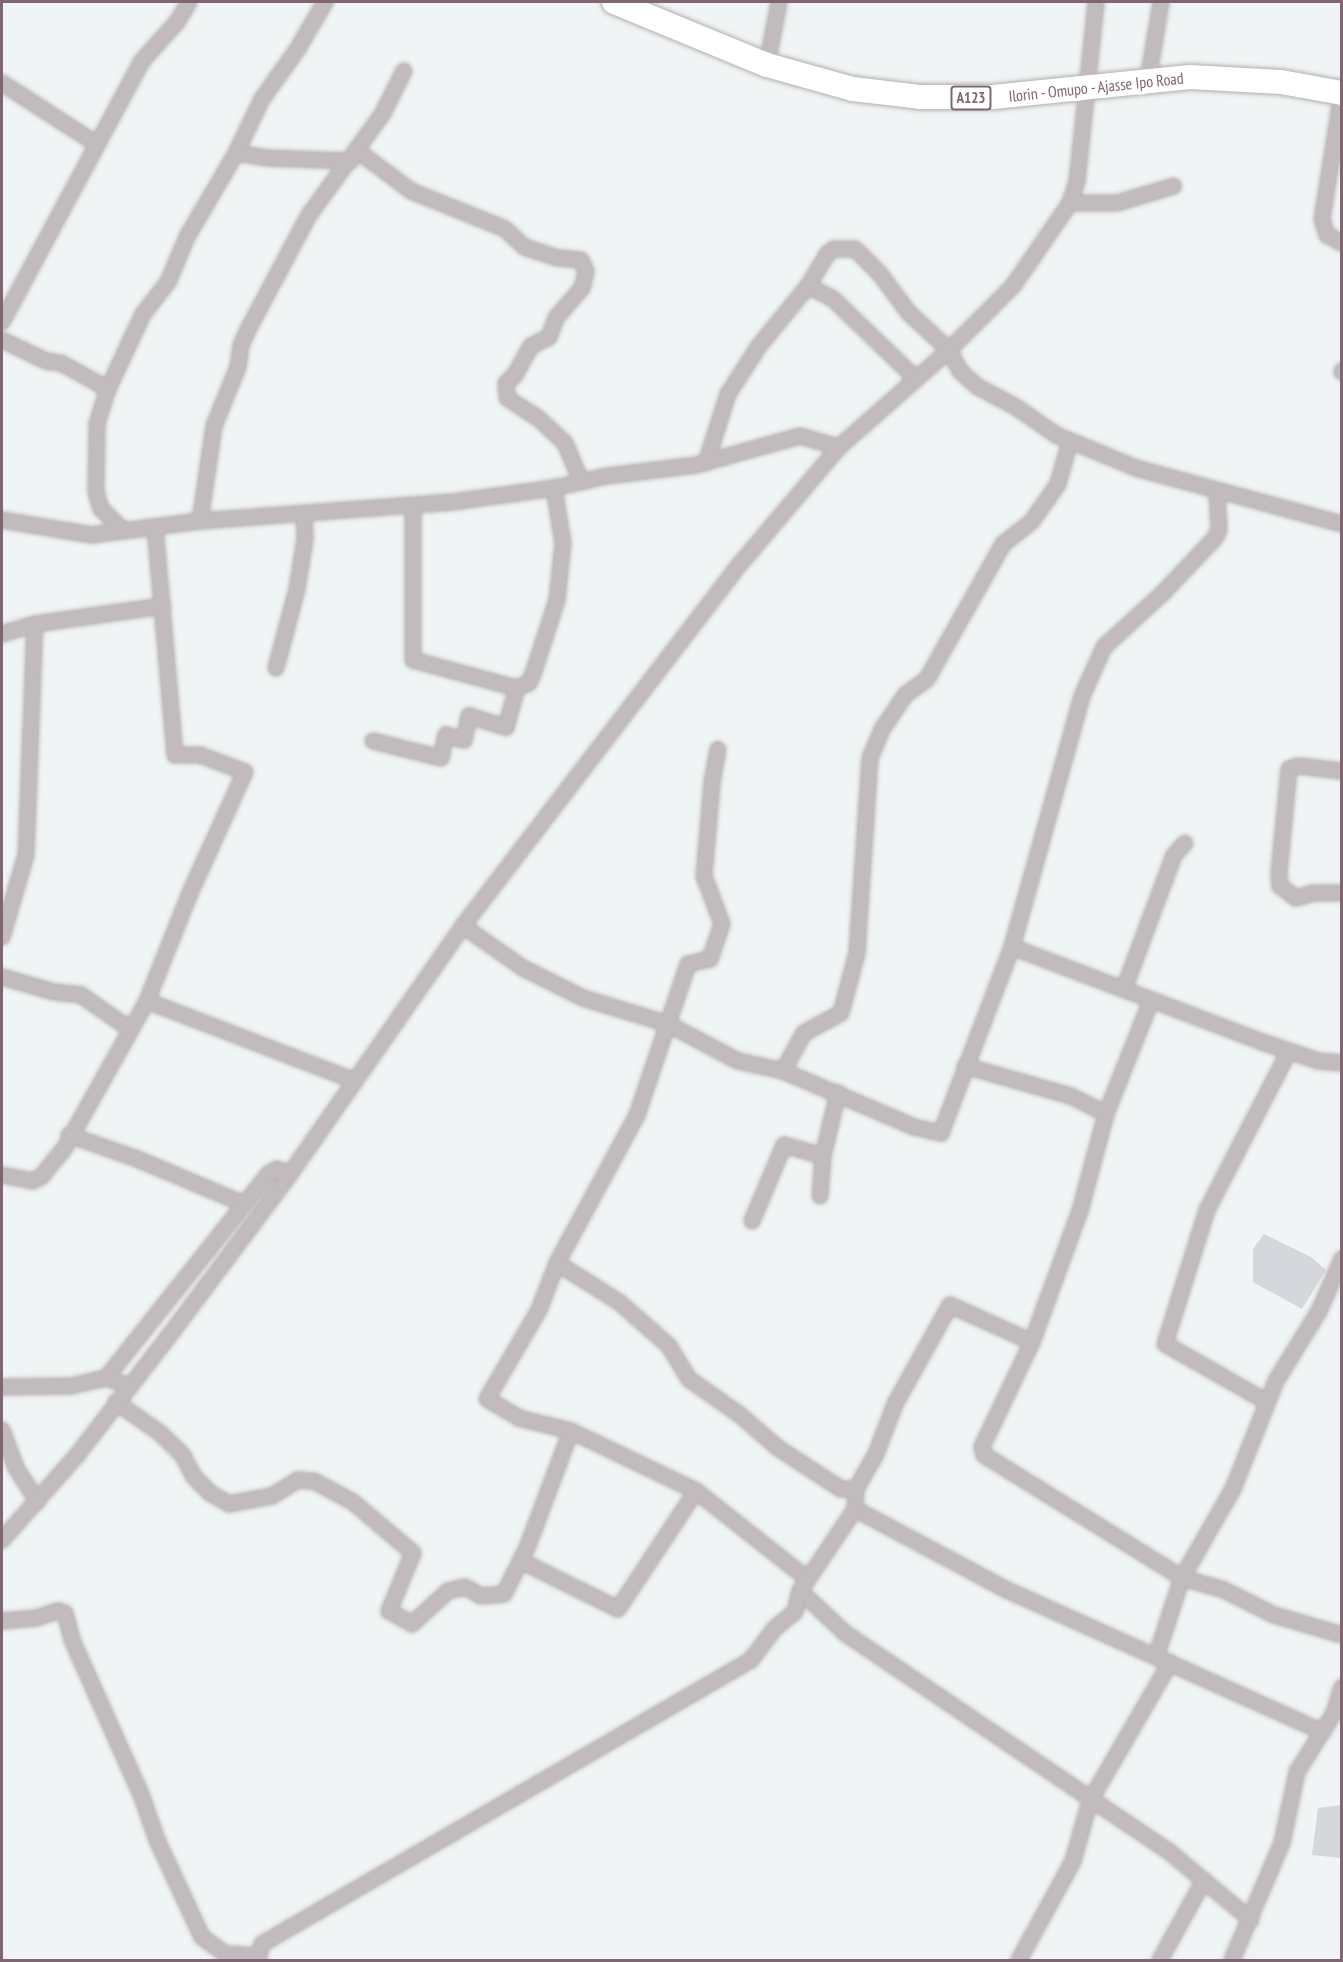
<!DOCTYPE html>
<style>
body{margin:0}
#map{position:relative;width:1343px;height:1962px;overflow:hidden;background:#f0f4f4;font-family:"PT Sans Narrow",sans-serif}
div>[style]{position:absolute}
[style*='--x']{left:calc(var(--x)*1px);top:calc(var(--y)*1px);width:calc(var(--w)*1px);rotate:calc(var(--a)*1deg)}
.green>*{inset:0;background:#d5d7dd}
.roads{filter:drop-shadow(0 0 2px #b5aeb2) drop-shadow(0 0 2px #b5aeb2)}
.minor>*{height:14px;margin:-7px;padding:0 7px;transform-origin:7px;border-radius:7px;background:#c2bbbe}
.trunk>*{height:24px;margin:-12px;padding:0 12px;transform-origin:12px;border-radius:12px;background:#fff}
span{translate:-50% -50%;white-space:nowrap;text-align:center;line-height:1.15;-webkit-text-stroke:6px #fff;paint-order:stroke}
.shield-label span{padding:2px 4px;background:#fff;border:2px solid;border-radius:4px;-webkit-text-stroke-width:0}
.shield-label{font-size:15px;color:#806572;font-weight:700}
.street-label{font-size:16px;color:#806572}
.frame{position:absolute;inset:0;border:3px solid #806572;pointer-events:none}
</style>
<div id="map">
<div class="green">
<div style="clip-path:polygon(1264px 1234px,1311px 1257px,1326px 1270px,1302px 1309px,1253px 1282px,1253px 1249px)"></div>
<div style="clip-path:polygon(1341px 1805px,1341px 1858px,1312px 1855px,1318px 1808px)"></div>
</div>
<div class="roads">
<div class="minor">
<div style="--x:767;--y:65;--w:64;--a:-79.2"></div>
<div style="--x:1148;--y:80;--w:79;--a:-80.5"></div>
<div style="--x:2;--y:83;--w:111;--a:32.8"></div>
<div style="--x:1342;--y:93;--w:128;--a:99"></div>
<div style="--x:1322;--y:219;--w:17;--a:73"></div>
<div style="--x:1327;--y:235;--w:17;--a:28"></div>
<div style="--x:358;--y:151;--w:66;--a:37"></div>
<div style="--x:411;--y:191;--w:101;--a:22"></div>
<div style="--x:505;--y:229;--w:26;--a:43"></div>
<div style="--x:524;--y:247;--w:35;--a:18"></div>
<div style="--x:557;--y:258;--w:24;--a:5"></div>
<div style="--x:581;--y:260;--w:12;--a:66"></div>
<div style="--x:586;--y:271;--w:17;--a:103"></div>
<div style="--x:582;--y:288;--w:40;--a:131"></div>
<div style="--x:556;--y:318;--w:20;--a:110"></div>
<div style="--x:549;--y:337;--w:20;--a:153"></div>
<div style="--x:531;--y:346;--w:33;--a:119"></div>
<div style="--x:515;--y:375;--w:12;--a:138"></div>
<div style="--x:506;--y:383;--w:15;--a:86"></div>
<div style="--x:507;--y:398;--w:37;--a:33"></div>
<div style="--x:538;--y:418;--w:37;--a:43"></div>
<div style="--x:565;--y:443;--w:41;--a:67.2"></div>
<div style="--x:236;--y:153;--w:30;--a:9"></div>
<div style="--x:266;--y:158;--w:85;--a:2"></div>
<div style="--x:1070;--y:203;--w:47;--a:0"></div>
<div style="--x:1117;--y:203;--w:59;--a:-16.6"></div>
<div style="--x:808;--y:286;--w:37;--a:-59"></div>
<div style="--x:827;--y:254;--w:9;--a:-36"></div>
<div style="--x:834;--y:249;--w:21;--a:0"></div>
<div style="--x:855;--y:249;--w:35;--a:45"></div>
<div style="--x:880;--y:274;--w:49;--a:53.4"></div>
<div style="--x:909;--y:313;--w:54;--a:42.8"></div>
<div style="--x:949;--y:350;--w:24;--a:62"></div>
<div style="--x:960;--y:371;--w:24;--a:42"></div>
<div style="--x:978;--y:387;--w:43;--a:27.8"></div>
<div style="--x:1016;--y:407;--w:49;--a:35"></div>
<div style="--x:1056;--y:435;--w:87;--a:22.4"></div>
<div style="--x:1136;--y:468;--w:213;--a:15.2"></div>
<div style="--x:2;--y:322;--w:296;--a:-61.8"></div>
<div style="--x:142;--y:61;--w:52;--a:-48.1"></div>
<div style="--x:177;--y:22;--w:23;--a:-59"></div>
<div style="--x:2;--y:340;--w:49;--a:25.5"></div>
<div style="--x:46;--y:361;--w:15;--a:8"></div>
<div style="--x:61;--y:363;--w:54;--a:29"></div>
<div style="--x:1342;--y:371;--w:1;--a:90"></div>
<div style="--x:706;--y:463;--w:72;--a:-72.3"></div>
<div style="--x:728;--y:394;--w:57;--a:-57.1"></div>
<div style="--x:759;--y:346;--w:77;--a:-50.8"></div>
<div style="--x:808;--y:286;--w:27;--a:27"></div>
<div style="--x:832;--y:298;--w:115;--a:43.9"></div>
<div style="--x:413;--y:506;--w:154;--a:90"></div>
<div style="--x:413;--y:660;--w:108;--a:15.1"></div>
<div style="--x:517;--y:688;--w:13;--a:-23"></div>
<div style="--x:529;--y:683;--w:13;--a:-67"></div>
<div style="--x:534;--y:671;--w:75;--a:-72.1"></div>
<div style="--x:557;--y:600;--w:57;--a:-84"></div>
<div style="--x:563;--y:543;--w:56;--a:-99.3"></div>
<div style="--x:2;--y:520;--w:91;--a:9.5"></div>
<div style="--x:92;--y:535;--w:109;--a:-7.4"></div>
<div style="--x:200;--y:521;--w:254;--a:-4.3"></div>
<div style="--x:453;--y:502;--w:102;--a:-7.9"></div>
<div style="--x:554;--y:488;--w:54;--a:-12.8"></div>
<div style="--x:607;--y:476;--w:90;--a:-7"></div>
<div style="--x:696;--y:465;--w:108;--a:-15.6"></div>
<div style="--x:800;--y:436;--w:41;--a:15.8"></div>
<div style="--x:200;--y:521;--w:96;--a:-81.6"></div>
<div style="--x:214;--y:426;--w:64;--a:-67.9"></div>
<div style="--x:238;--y:367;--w:22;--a:-82"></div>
<div style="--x:241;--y:345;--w:23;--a:-65"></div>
<div style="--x:251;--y:324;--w:123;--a:-62"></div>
<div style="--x:309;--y:215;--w:126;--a:-54"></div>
<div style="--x:383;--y:113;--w:47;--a:-63.4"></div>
<div style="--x:123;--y:530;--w:30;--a:-136"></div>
<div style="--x:101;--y:509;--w:19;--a:-106"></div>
<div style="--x:96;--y:491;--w:67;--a:-89.1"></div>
<div style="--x:97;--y:424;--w:37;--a:-73"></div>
<div style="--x:108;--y:389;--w:83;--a:-65"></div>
<div style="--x:143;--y:314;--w:41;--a:-52"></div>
<div style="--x:168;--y:282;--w:49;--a:-67.1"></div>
<div style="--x:187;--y:237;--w:97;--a:-59.7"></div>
<div style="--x:236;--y:153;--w:60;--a:-64.3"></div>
<div style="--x:262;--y:99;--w:60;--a:-54.5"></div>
<div style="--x:297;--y:50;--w:56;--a:-59.7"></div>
<div style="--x:2;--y:634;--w:34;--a:-17"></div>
<div style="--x:35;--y:624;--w:129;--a:-8"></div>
<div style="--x:276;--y:668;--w:82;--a:-75.1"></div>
<div style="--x:297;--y:589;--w:51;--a:-80.9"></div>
<div style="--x:305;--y:539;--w:26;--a:-92"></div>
<div style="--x:373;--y:741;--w:70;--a:14"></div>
<div style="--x:441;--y:758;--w:24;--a:-78"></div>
<div style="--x:446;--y:735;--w:19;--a:16"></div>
<div style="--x:464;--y:740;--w:25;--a:-78"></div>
<div style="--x:469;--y:716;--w:39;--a:17"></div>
<div style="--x:506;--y:727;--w:41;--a:-74.2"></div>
<div style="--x:1342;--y:771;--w:44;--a:-173.5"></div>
<div style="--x:1298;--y:766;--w:9;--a:162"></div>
<div style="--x:1289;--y:769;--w:104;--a:95.5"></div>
<div style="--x:1279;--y:873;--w:13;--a:86"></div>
<div style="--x:1280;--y:886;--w:20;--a:37"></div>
<div style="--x:1296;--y:898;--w:18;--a:-16"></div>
<div style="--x:1313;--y:893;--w:29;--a:0"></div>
<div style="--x:463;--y:926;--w:73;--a:35"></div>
<div style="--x:523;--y:968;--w:67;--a:26.6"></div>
<div style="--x:583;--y:998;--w:89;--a:17"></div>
<div style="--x:668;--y:1024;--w:79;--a:27.9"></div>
<div style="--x:738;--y:1061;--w:46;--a:12.5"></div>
<div style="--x:783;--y:1071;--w:142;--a:23.1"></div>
<div style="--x:914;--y:1127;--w:28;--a:13"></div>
<div style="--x:941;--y:1133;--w:199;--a:-69.1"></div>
<div style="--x:1012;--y:947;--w:261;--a:-74.4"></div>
<div style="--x:1082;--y:696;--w:54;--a:-65.8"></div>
<div style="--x:1104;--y:647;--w:80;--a:-42.5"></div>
<div style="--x:1163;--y:593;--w:76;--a:-46.6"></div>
<div style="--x:1215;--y:538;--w:9;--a:-63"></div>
<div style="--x:1219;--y:530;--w:37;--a:-93"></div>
<div style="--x:2;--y:937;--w:85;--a:-73.7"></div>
<div style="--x:26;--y:855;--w:231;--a:-87.8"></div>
<div style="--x:1012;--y:947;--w:267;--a:20.8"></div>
<div style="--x:1262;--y:1042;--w:59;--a:18.7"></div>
<div style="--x:1318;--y:1061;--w:24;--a:5"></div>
<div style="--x:2;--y:977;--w:54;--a:16.1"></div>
<div style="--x:54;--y:992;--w:27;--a:6"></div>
<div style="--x:81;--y:995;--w:61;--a:35"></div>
<div style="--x:1124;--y:989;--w:143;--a:-69.5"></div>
<div style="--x:1174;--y:855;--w:16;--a:-47"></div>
<div style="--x:147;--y:1001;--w:223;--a:21"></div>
<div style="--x:965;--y:1066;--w:110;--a:15.8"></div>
<div style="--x:1071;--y:1096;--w:39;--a:27"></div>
<div style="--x:1106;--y:1114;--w:122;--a:-68.3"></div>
<div style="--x:783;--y:1071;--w:43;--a:-61.1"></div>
<div style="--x:804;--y:1033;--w:42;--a:-28.4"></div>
<div style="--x:841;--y:1013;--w:62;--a:-75.1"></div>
<div style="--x:857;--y:953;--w:195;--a:-86.2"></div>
<div style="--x:870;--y:758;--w:33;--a:-67"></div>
<div style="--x:883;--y:728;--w:40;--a:-56"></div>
<div style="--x:905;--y:695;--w:27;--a:-36"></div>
<div style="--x:927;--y:679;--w:155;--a:-60.6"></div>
<div style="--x:1003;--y:544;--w:37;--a:-38"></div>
<div style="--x:1032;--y:521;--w:45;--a:-54.9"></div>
<div style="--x:1058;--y:484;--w:45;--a:-74.4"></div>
<div style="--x:69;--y:1135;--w:70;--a:19.2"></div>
<div style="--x:135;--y:1158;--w:118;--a:22.9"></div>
<div style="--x:2;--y:1175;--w:31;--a:11"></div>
<div style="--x:32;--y:1181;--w:10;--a:-24"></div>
<div style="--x:41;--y:1177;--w:36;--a:-51"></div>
<div style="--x:64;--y:1149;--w:170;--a:-60.7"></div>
<div style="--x:147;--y:1001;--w:116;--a:-68.3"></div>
<div style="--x:190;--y:893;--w:133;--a:-65.6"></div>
<div style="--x:245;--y:772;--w:48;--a:-159.3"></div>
<div style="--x:200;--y:755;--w:25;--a:180"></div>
<div style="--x:175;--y:755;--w:229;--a:-95"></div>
<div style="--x:820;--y:1196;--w:40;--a:-85.7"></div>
<div style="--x:823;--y:1156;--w:65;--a:-76.6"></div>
<div style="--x:752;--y:1221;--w:82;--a:-67.2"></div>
<div style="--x:784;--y:1145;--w:41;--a:15.8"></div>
<div style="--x:557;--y:1263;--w:73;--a:32.2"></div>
<div style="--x:619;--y:1302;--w:67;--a:41.3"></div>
<div style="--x:669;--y:1346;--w:39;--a:59"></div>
<div style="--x:689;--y:1379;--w:62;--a:35.2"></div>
<div style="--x:740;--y:1415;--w:50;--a:41"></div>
<div style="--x:778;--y:1448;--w:75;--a:33.1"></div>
<div style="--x:841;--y:1489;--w:15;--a:0"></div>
<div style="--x:1032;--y:1342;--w:140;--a:-69.9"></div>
<div style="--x:1080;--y:1211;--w:100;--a:-75"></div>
<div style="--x:106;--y:1378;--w:260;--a:-51.5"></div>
<div style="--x:268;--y:1174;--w:10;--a:-29"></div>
<div style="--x:277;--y:1169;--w:14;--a:21"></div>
<div style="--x:2;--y:1387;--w:69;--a:-0.8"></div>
<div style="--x:71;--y:1386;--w:36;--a:-13"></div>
<div style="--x:106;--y:1378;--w:24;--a:19"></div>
<div style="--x:116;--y:1402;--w:54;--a:35.2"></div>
<div style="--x:160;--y:1433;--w:30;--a:44"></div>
<div style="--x:182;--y:1454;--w:26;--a:62"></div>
<div style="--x:194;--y:1477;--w:23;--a:45"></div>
<div style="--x:210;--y:1493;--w:22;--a:30"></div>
<div style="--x:229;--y:1504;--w:44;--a:-10.5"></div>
<div style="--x:272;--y:1496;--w:31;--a:-32"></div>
<div style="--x:298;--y:1480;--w:16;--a:4"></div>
<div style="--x:314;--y:1481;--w:44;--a:28.3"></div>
<div style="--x:353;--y:1502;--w:79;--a:40.4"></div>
<div style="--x:413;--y:1553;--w:63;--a:112.5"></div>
<div style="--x:389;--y:1611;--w:26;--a:29"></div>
<div style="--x:412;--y:1624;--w:49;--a:-42.5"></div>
<div style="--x:448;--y:1591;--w:17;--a:-13"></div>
<div style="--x:465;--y:1587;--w:18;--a:29"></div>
<div style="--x:481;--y:1596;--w:23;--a:-5"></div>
<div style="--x:504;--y:1594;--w:51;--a:-63.4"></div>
<div style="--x:527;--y:1548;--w:125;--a:-69.4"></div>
<div style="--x:571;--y:1431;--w:54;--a:-166"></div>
<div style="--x:519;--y:1418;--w:37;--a:-149"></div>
<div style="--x:487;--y:1399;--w:103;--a:-59.7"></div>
<div style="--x:539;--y:1310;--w:50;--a:-69"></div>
<div style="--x:557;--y:1263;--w:168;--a:-61.6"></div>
<div style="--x:637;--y:1115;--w:159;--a:-71.3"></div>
<div style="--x:688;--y:964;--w:23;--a:-13"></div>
<div style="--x:710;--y:959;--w:37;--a:-71"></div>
<div style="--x:722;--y:924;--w:51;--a:-110.6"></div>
<div style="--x:704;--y:876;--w:93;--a:-85.1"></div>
<div style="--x:712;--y:783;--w:34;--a:-80"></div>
<div style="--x:1267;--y:1402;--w:117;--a:-150.4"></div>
<div style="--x:1165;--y:1344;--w:140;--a:-72.6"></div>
<div style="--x:1207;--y:1210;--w:179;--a:-62.7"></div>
<div style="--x:2;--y:1430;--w:40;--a:69.8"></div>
<div style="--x:16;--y:1468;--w:40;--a:57.1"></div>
<div style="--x:571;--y:1431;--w:139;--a:25.6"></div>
<div style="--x:696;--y:1491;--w:140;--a:38.3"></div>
<div style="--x:855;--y:1509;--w:172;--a:28.1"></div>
<div style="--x:1007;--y:1590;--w:346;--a:24.2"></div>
<div style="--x:2;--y:1540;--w:115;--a:-48.5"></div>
<div style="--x:78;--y:1454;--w:149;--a:-52.4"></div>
<div style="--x:169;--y:1336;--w:202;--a:-53.2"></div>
<div style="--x:290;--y:1174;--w:302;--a:-55.1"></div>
<div style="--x:463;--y:926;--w:457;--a:-52.6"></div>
<div style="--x:741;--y:563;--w:152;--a:-49.8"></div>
<div style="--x:839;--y:447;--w:147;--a:-41.4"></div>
<div style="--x:949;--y:350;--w:91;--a:-45"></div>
<div style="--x:1013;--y:286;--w:101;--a:-55.5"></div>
<div style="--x:1070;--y:203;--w:23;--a:-72"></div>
<div style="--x:1077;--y:181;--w:180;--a:-83.9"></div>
<div style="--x:521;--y:1561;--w:108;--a:26.3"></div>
<div style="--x:618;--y:1609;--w:141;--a:-56.5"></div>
<div style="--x:2;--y:1621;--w:34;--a:-5"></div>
<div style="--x:36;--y:1618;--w:23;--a:-18"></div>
<div style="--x:58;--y:1611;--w:7;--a:16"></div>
<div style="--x:65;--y:1613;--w:28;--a:75"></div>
<div style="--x:72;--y:1640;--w:169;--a:65.9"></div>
<div style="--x:141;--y:1794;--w:49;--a:70.8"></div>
<div style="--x:157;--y:1840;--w:107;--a:65.1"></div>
<div style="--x:202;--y:1937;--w:29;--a:36"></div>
<div style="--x:225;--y:1954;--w:34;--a:3"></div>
<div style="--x:259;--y:1956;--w:12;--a:-76"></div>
<div style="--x:262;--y:1944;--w:565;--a:-30.15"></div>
<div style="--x:751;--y:1660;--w:40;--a:-53"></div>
<div style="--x:775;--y:1628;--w:26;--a:-39"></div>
<div style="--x:795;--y:1612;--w:22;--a:-77"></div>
<div style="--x:1156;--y:1657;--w:83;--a:-71.8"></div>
<div style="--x:1182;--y:1578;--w:103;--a:-60.2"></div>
<div style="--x:1233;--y:1489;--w:116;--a:-68.3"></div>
<div style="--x:1276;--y:1381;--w:82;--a:-58.4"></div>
<div style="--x:1319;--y:1311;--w:57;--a:-66.1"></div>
<div style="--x:1251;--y:1920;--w:104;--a:-140.1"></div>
<div style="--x:1171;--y:1853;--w:393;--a:-146"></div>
<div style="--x:845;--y:1633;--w:62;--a:-137"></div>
<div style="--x:800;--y:1591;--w:99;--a:-56.1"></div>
<div style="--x:855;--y:1509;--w:20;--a:-87"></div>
<div style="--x:856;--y:1489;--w:40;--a:-60.3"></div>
<div style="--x:876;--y:1454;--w:53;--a:-69.2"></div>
<div style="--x:895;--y:1404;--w:113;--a:-60.9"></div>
<div style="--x:950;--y:1305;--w:90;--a:24.3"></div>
<div style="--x:1032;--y:1342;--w:116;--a:115.5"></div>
<div style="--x:982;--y:1447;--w:8;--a:76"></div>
<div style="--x:984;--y:1455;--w:233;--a:31.8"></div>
<div style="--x:1182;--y:1578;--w:41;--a:15.4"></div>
<div style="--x:1222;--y:1589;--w:58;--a:26.6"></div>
<div style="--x:1274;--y:1615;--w:71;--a:16.4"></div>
<div style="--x:1019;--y:1960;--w:113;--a:-61.4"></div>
<div style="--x:1073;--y:1861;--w:62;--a:-74.2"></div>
<div style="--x:1090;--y:1801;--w:160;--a:-59.9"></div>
<div style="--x:1160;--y:1960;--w:91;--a:-61.2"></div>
<div style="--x:1232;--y:1960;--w:127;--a:-66.9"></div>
<div style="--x:1282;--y:1843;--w:73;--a:-78.1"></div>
<div style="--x:1297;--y:1772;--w:70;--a:-57.9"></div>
<div style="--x:1334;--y:1713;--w:27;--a:-73"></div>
</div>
<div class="trunk">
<div style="--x:614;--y:2;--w:165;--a:22.4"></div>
<div style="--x:767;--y:65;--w:89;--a:15.6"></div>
<div style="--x:853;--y:89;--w:67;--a:6.8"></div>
<div style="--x:920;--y:97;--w:73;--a:0"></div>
<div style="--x:993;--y:97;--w:198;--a:-5.8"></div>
<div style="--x:1190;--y:77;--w:91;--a:3.1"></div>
<div style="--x:1281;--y:82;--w:62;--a:10.2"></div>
</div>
</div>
<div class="shield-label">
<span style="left:971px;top:98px">A123</span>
</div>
<div class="street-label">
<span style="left:1096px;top:87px;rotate:-6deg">Ilorin - Omupo - Ajasse Ipo Road</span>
</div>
<div class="frame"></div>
</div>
